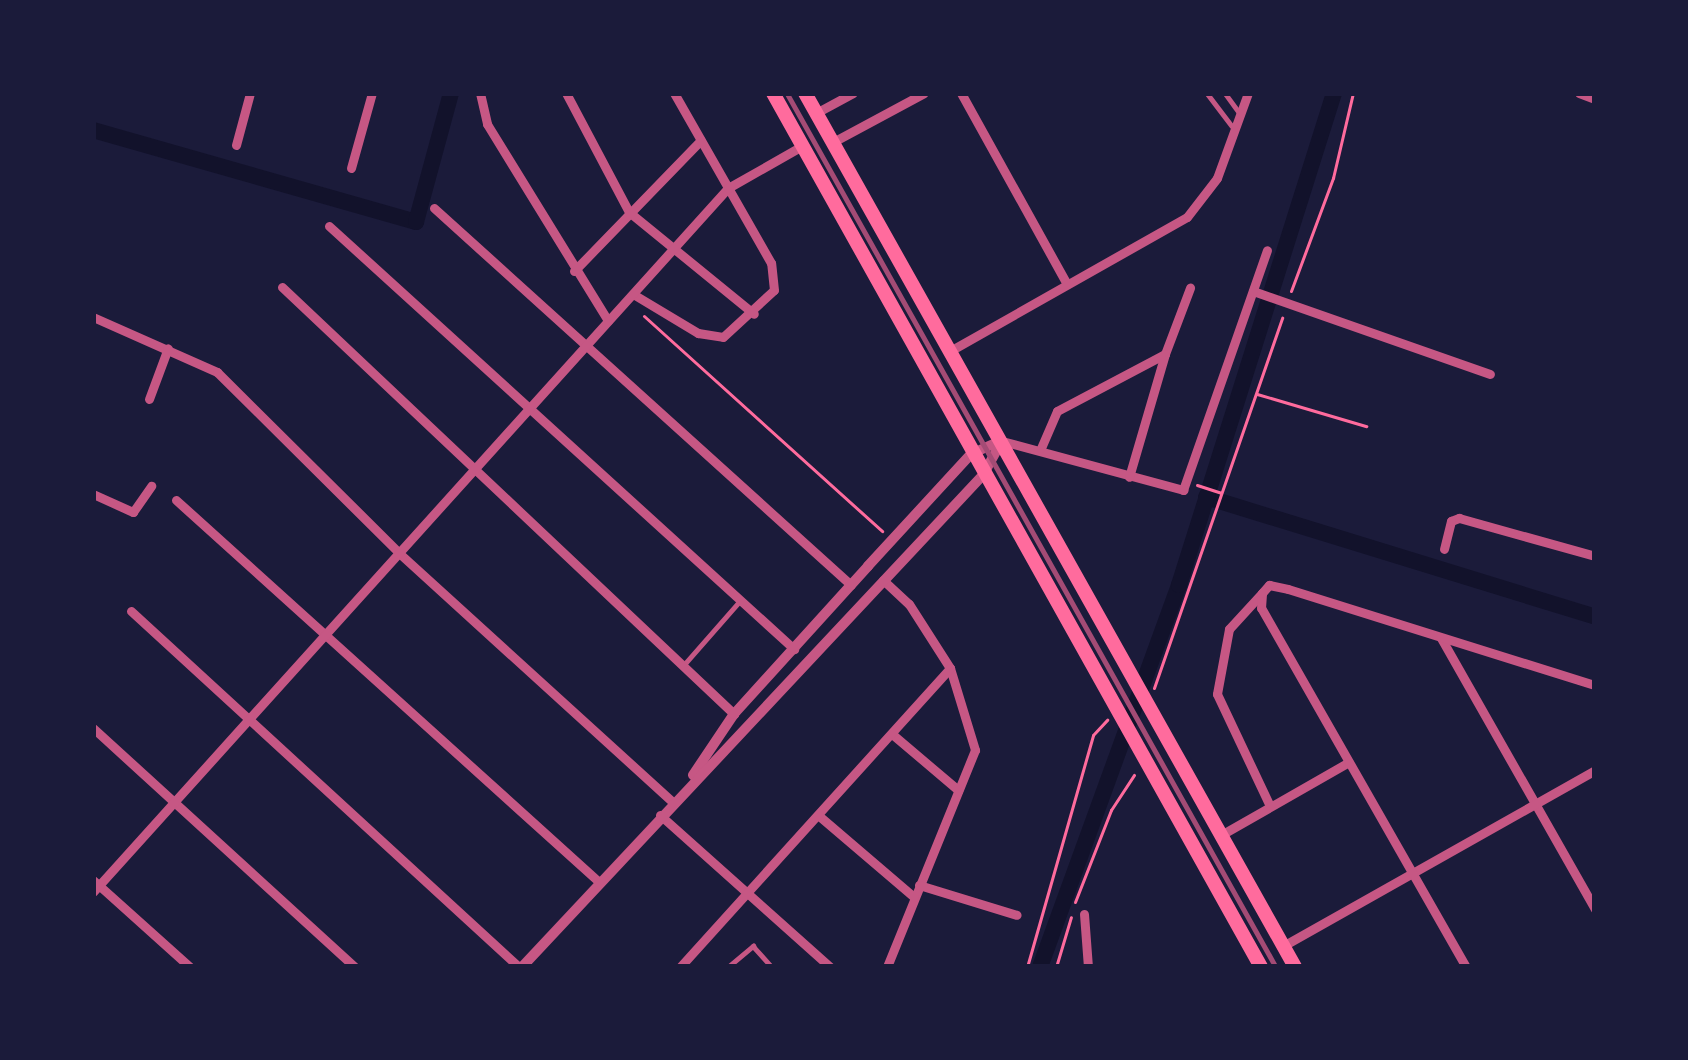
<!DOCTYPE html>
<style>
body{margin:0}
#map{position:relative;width:1688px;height:1060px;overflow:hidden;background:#1b1b3a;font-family:"IBM Plex Sans",sans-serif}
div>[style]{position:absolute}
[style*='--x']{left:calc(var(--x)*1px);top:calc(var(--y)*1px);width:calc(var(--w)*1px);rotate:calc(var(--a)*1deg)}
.canal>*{height:16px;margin:-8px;padding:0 8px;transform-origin:8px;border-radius:8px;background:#12122b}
.path>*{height:3px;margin:-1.5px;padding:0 1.5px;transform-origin:1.5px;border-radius:1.5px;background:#ff6b9d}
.service>*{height:4.5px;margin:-2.25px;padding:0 2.25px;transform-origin:2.25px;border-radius:2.25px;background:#c65784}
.minor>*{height:9px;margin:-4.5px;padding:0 4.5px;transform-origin:4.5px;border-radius:4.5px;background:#c65784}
.tertiary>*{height:10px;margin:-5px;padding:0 5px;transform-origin:5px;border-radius:5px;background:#c65784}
.primary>*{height:14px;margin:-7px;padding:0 7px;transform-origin:7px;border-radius:7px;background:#ff6b9d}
.rail>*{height:4.5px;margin:-2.25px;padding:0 2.25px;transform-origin:2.25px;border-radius:2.25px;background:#a44b75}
span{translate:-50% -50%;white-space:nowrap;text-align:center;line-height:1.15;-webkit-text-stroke:9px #1b1b3a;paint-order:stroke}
.frame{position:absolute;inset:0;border:96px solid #1b1b3a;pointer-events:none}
</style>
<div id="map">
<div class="canal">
<div style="--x:93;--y:130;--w:336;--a:15.9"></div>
<div style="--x:416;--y:222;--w:134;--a:-74.8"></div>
<div style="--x:1206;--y:497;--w:407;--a:17.1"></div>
<div style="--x:1040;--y:967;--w:407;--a:-70"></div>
<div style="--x:1179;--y:585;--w:516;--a:-72.51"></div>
</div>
<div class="path">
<div style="--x:1291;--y:291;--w:121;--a:-69.6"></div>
<div style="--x:1333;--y:178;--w:87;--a:-76.8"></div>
<div style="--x:644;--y:316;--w:321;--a:42.1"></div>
<div style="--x:1257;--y:394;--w:114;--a:16.4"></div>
<div style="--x:1197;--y:485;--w:25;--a:18"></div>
<div style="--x:1154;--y:688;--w:392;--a:-70.9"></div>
<div style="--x:1075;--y:902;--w:99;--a:-68.6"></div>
<div style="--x:1111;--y:810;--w:42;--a:-56.7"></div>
<div style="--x:1027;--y:967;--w:241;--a:-74.1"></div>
<div style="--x:1093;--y:735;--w:21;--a:-47"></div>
<div style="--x:1056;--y:967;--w:52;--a:-73.3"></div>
</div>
<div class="service">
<div style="--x:1207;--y:93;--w:41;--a:52.9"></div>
<div style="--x:1225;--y:93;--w:26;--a:54"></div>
<div style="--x:682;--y:667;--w:86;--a:-48.8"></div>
<div style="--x:728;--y:967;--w:33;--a:-40"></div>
<div style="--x:753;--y:946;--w:28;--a:48"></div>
</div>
<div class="minor">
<div style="--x:480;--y:93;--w:32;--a:77"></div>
<div style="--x:487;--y:124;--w:231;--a:58.4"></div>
<div style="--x:566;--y:93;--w:135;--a:62.1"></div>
<div style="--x:629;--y:212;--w:161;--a:39.2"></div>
<div style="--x:961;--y:93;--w:215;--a:61"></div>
<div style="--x:1579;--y:93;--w:17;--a:21"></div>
<div style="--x:816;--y:113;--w:42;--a:-28.4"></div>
<div style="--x:833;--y:142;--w:103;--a:-28.3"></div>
<div style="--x:236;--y:145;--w:54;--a:-74.9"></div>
<div style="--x:351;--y:168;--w:78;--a:-74.4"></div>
<div style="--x:434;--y:208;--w:562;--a:42.12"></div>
<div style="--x:329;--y:226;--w:629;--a:42.29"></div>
<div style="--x:574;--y:271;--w:182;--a:-45.9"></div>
<div style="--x:282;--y:287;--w:622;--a:43.37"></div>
<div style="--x:1253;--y:291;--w:251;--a:19.3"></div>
<div style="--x:633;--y:294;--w:76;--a:31"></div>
<div style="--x:698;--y:333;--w:25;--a:9"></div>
<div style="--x:723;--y:337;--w:69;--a:-42.7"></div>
<div style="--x:774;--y:290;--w:27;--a:-96"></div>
<div style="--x:771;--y:263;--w:196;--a:-119.7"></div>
<div style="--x:93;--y:317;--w:136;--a:23.9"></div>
<div style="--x:217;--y:372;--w:257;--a:44.8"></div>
<div style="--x:399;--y:553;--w:369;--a:42.3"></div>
<div style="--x:950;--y:351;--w:272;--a:-29.5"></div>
<div style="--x:1187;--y:217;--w:49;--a:-52.4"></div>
<div style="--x:1217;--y:178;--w:90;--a:-70"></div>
<div style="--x:1165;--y:354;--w:71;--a:-69.3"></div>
<div style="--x:149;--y:399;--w:54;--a:-69.6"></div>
<div style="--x:1002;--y:441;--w:188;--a:15.1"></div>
<div style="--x:1183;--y:490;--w:254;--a:-70.7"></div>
<div style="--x:1041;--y:448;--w:40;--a:-66.6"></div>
<div style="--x:1057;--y:411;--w:122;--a:-27.8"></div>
<div style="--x:1165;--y:354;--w:128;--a:106.3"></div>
<div style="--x:93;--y:494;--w:44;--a:24.2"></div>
<div style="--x:133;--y:512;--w:32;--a:-55"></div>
<div style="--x:176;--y:500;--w:570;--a:42.08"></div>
<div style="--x:1444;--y:549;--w:29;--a:-76"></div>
<div style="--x:1451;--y:521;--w:9;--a:-21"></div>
<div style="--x:1459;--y:518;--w:141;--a:15.6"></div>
<div style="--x:883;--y:580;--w:35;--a:43"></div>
<div style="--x:909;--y:604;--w:76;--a:57.4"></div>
<div style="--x:950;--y:668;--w:86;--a:73"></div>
<div style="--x:975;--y:750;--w:234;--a:112.1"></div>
<div style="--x:1262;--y:593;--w:49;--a:132.5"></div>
<div style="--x:1229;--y:629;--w:66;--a:100.5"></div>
<div style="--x:1217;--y:694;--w:124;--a:64.7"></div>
<div style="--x:131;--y:611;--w:527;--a:42.54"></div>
<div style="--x:1441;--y:638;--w:312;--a:60.4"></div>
<div style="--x:93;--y:728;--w:355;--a:42.4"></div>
<div style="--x:892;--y:734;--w:87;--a:40.3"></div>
<div style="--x:660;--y:815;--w:228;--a:41.8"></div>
<div style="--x:818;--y:815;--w:126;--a:40.5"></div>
<div style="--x:1221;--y:835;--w:147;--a:-29.7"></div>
<div style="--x:93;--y:880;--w:130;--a:41.9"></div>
<div style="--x:919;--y:885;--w:102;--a:17"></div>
<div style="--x:93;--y:892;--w:948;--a:-47.95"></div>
<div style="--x:728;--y:188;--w:85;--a:-29.6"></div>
<div style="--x:1084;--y:914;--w:53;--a:85.7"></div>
<div style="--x:1283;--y:946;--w:358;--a:-29.4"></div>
<div style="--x:680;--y:967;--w:403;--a:-47.9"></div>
<div style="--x:1466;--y:967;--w:413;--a:-119.7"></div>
<div style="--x:1261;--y:608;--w:15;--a:-86"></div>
<div style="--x:1262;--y:593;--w:11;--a:-49"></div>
<div style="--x:1269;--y:585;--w:19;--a:12"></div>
<div style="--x:1288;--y:589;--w:322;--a:17.4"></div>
</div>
<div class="tertiary">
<div style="--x:693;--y:775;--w:73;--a:-56.1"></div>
<div style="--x:734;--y:714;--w:200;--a:-47.8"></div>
<div style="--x:868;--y:566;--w:152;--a:-47.4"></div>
<div style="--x:971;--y:454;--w:30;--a:-24"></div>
<div style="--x:522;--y:967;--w:674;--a:-46.86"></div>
<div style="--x:983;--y:475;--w:39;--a:-61"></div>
</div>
<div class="primary">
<div style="--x:773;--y:93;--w:1001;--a:60.82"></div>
<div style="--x:805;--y:93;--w:1002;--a:60.72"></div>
</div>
<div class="rail">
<div style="--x:787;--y:93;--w:1001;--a:60.77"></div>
</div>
<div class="frame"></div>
</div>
